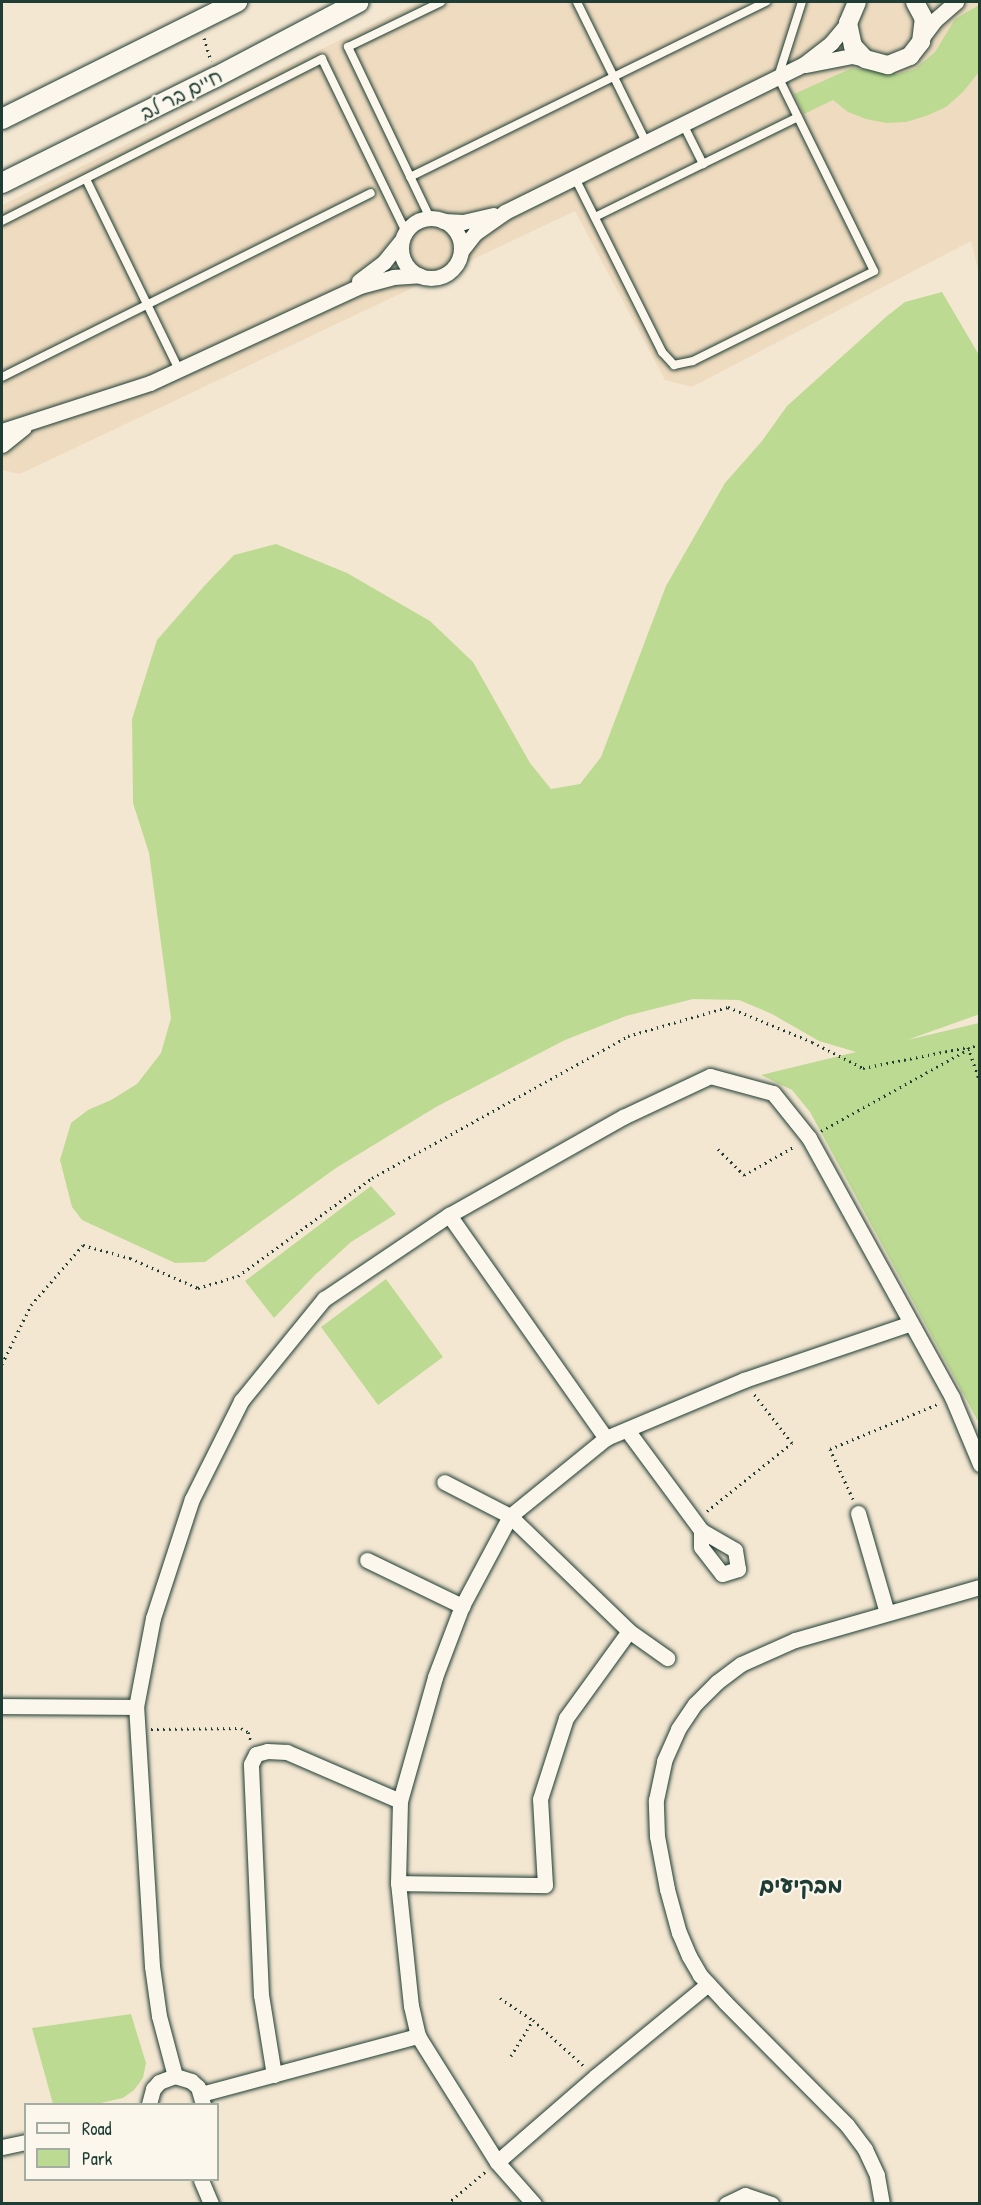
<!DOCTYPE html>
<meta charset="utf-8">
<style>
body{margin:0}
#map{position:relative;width:981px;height:2205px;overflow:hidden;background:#f4e7d2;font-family:"Patrick Hand","Playpen Sans Hebrew",sans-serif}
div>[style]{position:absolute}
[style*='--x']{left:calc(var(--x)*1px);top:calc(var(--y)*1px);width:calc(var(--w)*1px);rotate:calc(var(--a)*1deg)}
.built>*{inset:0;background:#efdcc0}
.green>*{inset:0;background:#bdda92}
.path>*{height:3px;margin-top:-1.5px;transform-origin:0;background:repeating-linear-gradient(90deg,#1f3d34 0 1.5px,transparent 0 6px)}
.roads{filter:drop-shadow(0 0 2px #1f3d34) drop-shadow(0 0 2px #1f3d34)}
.service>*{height:8px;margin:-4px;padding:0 4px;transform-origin:4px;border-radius:4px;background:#fbf7ec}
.minor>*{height:15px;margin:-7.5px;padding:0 7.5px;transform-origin:7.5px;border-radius:7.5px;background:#fbf7ec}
.minor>.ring{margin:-7.5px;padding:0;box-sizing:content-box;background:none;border:15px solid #fbf7ec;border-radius:50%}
.tertiary>*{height:18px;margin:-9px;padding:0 9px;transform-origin:9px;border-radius:9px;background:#fbf7ec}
.secondary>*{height:20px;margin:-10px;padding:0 10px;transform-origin:10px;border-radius:10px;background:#fbf7ec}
span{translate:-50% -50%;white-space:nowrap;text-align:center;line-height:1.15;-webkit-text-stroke:4.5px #fbf7ec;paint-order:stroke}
.street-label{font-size:20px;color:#1f3d34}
.quarter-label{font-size:22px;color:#1f3d34;font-weight:700}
.frame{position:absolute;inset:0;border:3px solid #1f3d34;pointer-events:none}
.legend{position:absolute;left:24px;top:2103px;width:195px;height:78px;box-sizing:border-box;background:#fbf7ec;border:2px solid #a3ada2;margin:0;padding:8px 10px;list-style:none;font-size:18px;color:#1f3d34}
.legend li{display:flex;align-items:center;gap:12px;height:30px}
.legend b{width:30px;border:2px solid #a3ada2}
</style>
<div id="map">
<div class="built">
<div style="clip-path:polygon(418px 2px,979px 2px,979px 274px,971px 241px,692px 387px,665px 380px,575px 211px,20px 474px,2px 470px,2px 205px)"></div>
</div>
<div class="green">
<div style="clip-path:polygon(979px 5px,979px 72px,963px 92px,946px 107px,926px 116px,906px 122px,886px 123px,866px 119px,848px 112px,833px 100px,804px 114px,794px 94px,852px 68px,897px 74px,915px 69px,935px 52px,955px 19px)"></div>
<div style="clip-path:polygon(942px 292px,979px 355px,980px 1014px,907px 1040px,979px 1023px,979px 1423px,810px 1112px,792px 1090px,761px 1075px,856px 1052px,819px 1041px,772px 1014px,739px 1000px,693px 999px,626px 1016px,565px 1040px,436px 1107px,336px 1168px,205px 1262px,175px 1263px,82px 1220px,72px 1207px,60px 1160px,71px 1123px,88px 1110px,111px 1100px,137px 1084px,161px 1053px,171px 1018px,149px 853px,133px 803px,132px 719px,157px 640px,206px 584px,234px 555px,276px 544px,347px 573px,430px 621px,473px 662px,530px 763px,551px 789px,580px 784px,601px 757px,666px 586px,725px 483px,762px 441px,787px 406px,887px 316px,905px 302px)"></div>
<div style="clip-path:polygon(371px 1186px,396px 1214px,351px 1242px,315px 1275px,274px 1318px,245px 1281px)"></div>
<div style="clip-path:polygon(386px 1279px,443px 1357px,378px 1405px,321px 1327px)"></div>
<div style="clip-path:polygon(131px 2014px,146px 2063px,143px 2078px,134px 2090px,123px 2098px,96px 2104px,53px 2104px,32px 2028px)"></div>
</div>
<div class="path">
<div style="--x:204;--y:38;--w:24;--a:73"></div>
<div style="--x:821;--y:1131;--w:182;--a:-29"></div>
<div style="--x:718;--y:1149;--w:37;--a:45"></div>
<div style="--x:744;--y:1175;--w:59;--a:-29.6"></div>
<div style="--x:2;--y:1364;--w:66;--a:-63.8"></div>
<div style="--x:31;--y:1305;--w:79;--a:-49.1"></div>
<div style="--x:83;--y:1245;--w:49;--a:15.5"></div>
<div style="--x:130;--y:1258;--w:74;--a:23.8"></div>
<div style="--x:198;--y:1288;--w:42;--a:-16.7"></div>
<div style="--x:238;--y:1276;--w:166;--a:-36.2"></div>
<div style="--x:372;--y:1178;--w:293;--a:-29"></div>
<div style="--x:628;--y:1036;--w:104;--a:-16.2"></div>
<div style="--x:728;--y:1007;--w:91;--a:22.6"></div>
<div style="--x:812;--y:1042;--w:57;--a:27"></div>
<div style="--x:863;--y:1068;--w:107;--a:-11.3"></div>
<div style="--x:968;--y:1047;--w:36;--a:71"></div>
<div style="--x:853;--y:1499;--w:55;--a:-114.7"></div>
<div style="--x:830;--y:1449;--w:119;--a:-22.7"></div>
<div style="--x:707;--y:1511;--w:109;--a:-38.7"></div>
<div style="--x:792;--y:1443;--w:62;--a:-127.8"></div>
<div style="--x:151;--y:1729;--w:90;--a:-0.6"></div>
<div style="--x:241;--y:1728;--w:8;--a:30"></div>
<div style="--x:248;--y:1732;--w:9;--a:72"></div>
<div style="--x:500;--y:1998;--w:40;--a:34"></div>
<div style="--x:533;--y:2020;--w:70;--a:42.1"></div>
<div style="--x:511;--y:2056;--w:42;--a:-58.6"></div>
<div style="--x:447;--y:2204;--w:51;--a:-40.2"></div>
</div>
<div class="roads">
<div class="service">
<div style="--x:577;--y:2;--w:156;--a:63.8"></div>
<div style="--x:683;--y:124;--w:45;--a:63.4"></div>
<div style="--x:410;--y:177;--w:397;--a:-26.2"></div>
<div style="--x:575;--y:178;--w:195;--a:63.4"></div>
<div style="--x:662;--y:352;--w:18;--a:47"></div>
<div style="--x:674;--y:365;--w:19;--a:-12"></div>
<div style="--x:693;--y:361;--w:202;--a:-26.4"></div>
<div style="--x:874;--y:271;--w:216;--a:-116.3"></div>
<div style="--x:778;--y:77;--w:79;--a:-72.3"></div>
<div style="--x:86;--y:179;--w:212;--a:64"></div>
<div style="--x:595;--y:217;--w:226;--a:-26.2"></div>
<div style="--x:430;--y:218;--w:190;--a:-115.6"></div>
<div style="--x:348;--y:47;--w:103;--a:-25.8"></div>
<div style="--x:2;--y:221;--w:359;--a:-26.9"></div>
<div style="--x:322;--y:59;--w:192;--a:64.1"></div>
<div style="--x:2;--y:377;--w:412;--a:-26.5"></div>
</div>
<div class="minor">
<div style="--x:923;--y:36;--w:20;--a:-53"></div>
<div style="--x:935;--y:20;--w:28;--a:-41"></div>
<div style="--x:806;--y:65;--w:47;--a:-11.1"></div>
<div style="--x:852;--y:56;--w:13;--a:13"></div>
<div class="ring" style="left:401px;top:218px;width:45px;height:45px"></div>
<div style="--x:443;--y:221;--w:20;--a:3"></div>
<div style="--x:463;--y:222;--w:31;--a:-13"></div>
<div style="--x:461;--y:251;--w:23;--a:-52"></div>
<div style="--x:475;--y:233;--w:37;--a:-35"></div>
<div style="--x:505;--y:212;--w:332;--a:-26.3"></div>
<div style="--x:803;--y:65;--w:36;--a:-38"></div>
<div style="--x:831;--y:43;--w:26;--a:-50"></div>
<div style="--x:359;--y:281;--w:31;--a:-37"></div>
<div style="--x:384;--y:262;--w:28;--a:-51"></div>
<div style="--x:2;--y:431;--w:156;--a:-18"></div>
<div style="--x:150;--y:383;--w:231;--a:-24.8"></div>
<div style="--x:360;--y:286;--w:34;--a:-15"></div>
<div style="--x:393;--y:277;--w:26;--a:-4"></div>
<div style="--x:2;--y:445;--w:28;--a:-39"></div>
<div style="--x:449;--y:1215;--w:273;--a:54.9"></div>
<div style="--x:627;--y:1430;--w:124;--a:53.5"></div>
<div style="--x:701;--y:1530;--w:17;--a:90"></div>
<div style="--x:701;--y:1547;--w:34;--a:52"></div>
<div style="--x:722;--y:1574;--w:17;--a:-17"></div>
<div style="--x:738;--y:1569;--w:19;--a:-99"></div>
<div style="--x:735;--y:1550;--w:39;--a:-150"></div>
<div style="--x:858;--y:1513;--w:104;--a:73.8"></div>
<div style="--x:367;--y:1560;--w:106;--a:25.8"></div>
<div style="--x:629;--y:1631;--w:47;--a:35.4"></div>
<div style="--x:2;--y:1706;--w:134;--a:0.4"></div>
<div style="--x:398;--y:1883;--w:147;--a:0.8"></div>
<div style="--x:545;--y:1885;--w:86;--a:-93.3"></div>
<div style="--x:540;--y:1799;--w:85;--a:-72.2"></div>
<div style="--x:566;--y:1718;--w:107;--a:-54.1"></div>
<div style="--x:629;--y:1631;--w:165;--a:-136"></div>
<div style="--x:510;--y:1516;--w:74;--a:-152.7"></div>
<div style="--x:274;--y:2075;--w:81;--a:-99.2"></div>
<div style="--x:261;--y:1995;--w:231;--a:-92.5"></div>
<div style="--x:251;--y:1764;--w:11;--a:-63"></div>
<div style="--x:256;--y:1754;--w:11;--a:-15"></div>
<div style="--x:267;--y:1751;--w:20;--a:3"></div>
<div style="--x:287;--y:1752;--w:123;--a:23.4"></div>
<div style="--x:175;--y:2076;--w:62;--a:-104.9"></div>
<div style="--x:159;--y:2016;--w:50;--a:-98"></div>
<div style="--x:152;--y:1966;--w:259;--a:-93.5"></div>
<div style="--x:136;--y:1707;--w:91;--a:-79.2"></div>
<div style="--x:153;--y:1618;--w:125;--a:-71.9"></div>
<div style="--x:192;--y:1499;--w:110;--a:-63.4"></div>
<div style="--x:241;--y:1401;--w:132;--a:-50.9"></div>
<div style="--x:324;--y:1299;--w:151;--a:-33.9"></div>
<div style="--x:449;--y:1215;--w:200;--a:-29.4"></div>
<div style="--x:623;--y:1117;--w:96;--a:-25.2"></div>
<div style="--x:710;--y:1076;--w:65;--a:15.1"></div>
<div style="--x:773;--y:1093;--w:58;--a:51.3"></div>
<div style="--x:809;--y:1138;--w:296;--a:61.1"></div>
<div style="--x:952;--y:1397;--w:73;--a:67.3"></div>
<div style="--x:201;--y:2094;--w:225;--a:-15"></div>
<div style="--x:149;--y:2104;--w:16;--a:-75"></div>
<div style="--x:153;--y:2089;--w:9;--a:-49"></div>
<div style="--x:159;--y:2082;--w:17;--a:-21"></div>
<div style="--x:175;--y:2076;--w:17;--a:17"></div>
<div style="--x:191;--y:2081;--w:9;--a:41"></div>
<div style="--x:198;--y:2087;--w:18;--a:74"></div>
<div style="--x:2;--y:2147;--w:25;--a:-12"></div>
<div style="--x:497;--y:2162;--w:131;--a:-41"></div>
<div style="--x:596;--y:2076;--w:145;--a:-39.4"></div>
<div style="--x:201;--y:2180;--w:26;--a:67"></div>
<div style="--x:534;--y:2204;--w:56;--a:-131.4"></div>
<div style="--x:497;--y:2162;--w:149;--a:-122.1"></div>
<div style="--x:418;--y:2036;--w:31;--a:-103"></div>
<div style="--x:411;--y:2006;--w:124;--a:-96"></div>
<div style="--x:398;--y:1883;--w:82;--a:-88.6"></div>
<div style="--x:400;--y:1801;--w:129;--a:-74.2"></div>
<div style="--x:435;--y:1677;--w:76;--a:-69.2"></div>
<div style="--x:462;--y:1606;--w:102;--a:-61.9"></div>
<div style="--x:510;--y:1516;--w:124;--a:-39.1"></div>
<div style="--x:606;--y:1438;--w:150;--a:-22.8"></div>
<div style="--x:744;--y:1380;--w:176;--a:-18.8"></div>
<div style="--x:726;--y:2204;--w:21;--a:-25"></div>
<div style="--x:745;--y:2195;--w:28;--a:19"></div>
<div style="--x:882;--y:2204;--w:29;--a:-100"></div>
<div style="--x:877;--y:2175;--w:29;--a:-115"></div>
<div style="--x:865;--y:2149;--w:30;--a:-127"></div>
<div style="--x:847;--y:2125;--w:173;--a:-134.8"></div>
<div style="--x:725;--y:2002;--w:37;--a:-133"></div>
<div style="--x:700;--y:1975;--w:22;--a:-120"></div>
<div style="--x:689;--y:1956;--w:25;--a:-113"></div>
<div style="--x:679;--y:1933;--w:46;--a:-105.3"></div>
<div style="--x:667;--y:1889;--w:54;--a:-100.7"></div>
<div style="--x:657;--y:1836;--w:36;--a:-92"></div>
<div style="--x:656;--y:1800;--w:40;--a:-78"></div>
<div style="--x:664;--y:1761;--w:35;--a:-66"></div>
<div style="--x:678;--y:1729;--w:30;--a:-56"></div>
<div style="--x:695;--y:1704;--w:31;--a:-45"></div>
<div style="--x:717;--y:1682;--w:30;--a:-37"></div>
<div style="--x:741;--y:1664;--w:59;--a:-24"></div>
<div style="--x:795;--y:1640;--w:192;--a:-16"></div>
</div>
<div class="tertiary">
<div style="--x:857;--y:2;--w:23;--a:113"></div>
<div style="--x:848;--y:23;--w:24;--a:78"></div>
<div style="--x:853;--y:46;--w:18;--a:47"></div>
<div style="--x:865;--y:59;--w:24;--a:15"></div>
<div style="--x:888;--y:65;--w:24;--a:-22"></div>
<div style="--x:910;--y:56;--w:18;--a:-52"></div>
<div style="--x:921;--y:42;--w:23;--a:-83"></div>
<div style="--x:924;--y:19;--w:19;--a:-118"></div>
</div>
<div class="secondary">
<div style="--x:2;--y:119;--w:263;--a:-26.5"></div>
<div style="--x:2;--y:183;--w:239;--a:-26.4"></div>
<div style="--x:216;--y:77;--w:161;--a:-27.7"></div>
</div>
</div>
<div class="street-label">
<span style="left:181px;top:94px;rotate:-27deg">חיים בר לב</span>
</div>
<div class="quarter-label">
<span style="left:801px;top:1886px">מבקיעים</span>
</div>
<div class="frame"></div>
<ul class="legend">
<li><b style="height:8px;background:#fbf7ec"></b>Road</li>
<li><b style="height:16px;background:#bdda92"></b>Park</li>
</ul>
</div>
